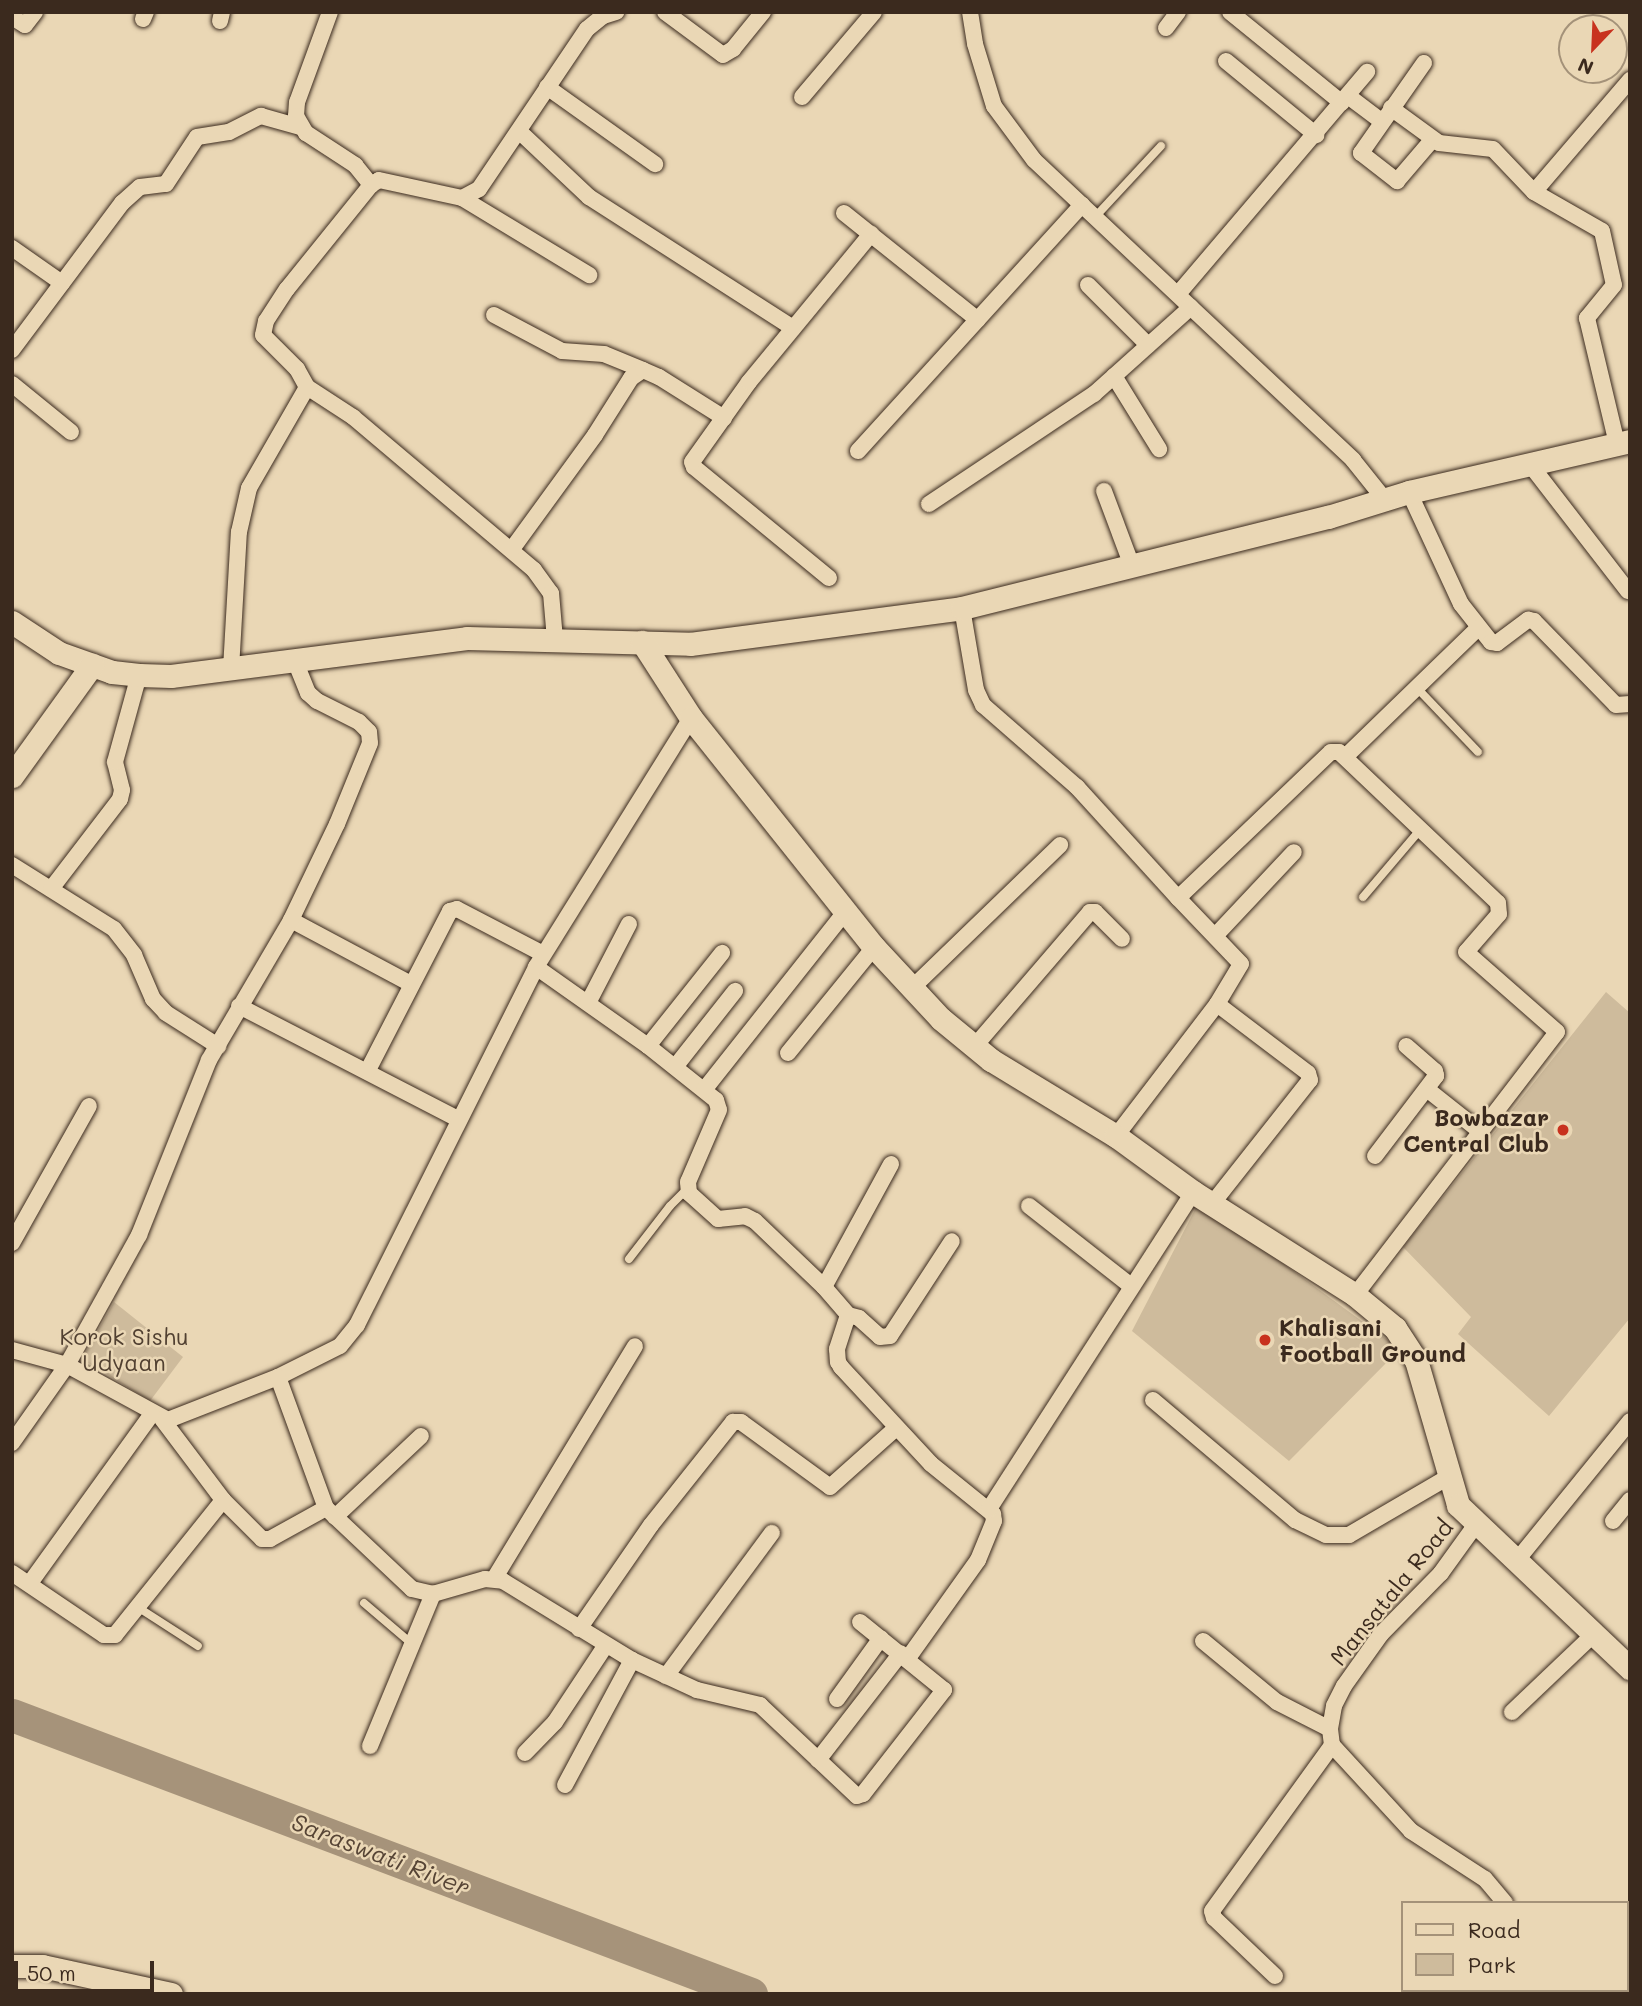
<!DOCTYPE html>
<style>
body{margin:0}
#map{position:relative;width:1642px;height:2006px;overflow:hidden;background:#ead7b5;font-family:Mali,sans-serif}
div>[style]{position:absolute}
[style*='--x']{left:calc(var(--x)*1px);top:calc(var(--y)*1px);width:calc(var(--w)*1px);rotate:calc(var(--a)*1deg)}
.green>*{inset:0;background:#cebb9c}
.river>*{height:33px;margin:-16.5px;padding:0 16.5px;transform-origin:16.5px;border-radius:16.5px;background:#a6937a}
.roads{filter:drop-shadow(0 0 2px #3b2a1e) drop-shadow(0 0 2px #3b2a1e)}
.lane>*{height:8px;margin:-4px;padding:0 4px;transform-origin:4px;border-radius:4px;background:#ead7b5}
.street>*{height:16px;margin:-8px;padding:0 8px;transform-origin:8px;border-radius:8px;background:#ead7b5}
.secondary>*{height:23px;margin:-11.5px;padding:0 11.5px;transform-origin:11.5px;border-radius:11.5px;background:#ead7b5}
.dots>*{width:19px;height:19px;translate:-50% -50%;box-sizing:border-box;border:4px solid #ead7b5;border-radius:50%}
span{translate:-50% -50%;white-space:nowrap;text-align:center;line-height:1.15;-webkit-text-stroke:5px #ead7b5;paint-order:stroke}
.poi-label{font-size:23px;color:#3b2a1e;font-weight:700}
.right{translate:-100% -50%;text-align:right}
.left{translate:0 -50%;text-align:left}
.park-label{font-size:23px;color:#514031}
.street-label{font-size:23px;color:#3b2a1e}
.water-label{font-size:24px;color:#564435;font-style:italic}
.frame{position:absolute;inset:0;border:14px solid #3b2a1e;pointer-events:none}
.legend{position:absolute;left:1401px;top:1901px;width:228px;height:91px;box-sizing:border-box;background:#ead7b5;border:2px solid #a49279;margin:0;padding:9px 12px;list-style:none;font-size:21px;color:#3b2a1e}
.legend li{display:flex;align-items:center;gap:14px;height:35px}
.legend b{width:35px;border:2px solid #a49279}
.north{position:absolute;left:1558px;top:14px;width:70px;height:70px;box-sizing:border-box;background:#ead7b5;border:2px solid #a49279;border-radius:50%;rotate:203deg;font-size:19px;font-weight:700;line-height:28px;text-align:center;color:#3b2a1e}
.north::after{content:'';display:block;margin:auto;width:24px;height:32px;background:#c8321e;clip-path:polygon(50% 0,100% 100%,50% 72%,0 100%)}
.scale{position:absolute;left:14px;top:1961px;width:140px;height:32px;box-sizing:border-box;border:4px solid #3b2a1e;border-top:0;padding-left:9px;font-size:21px;line-height:24px;white-space:nowrap;color:#3b2a1e;-webkit-text-stroke:5px #ead7b5;paint-order:stroke}
</style>
<div id="map">
<div class="green">
<div style="clip-path:polygon(1606px 992px,1630px 1013px,1630px 1318px,1549px 1416px,1458px 1334px,1471px 1317px,1403px 1247px)"></div>
<div style="clip-path:polygon(1199px 1202px,1400px 1349px,1289px 1461px,1132px 1331px)"></div>
<div style="clip-path:polygon(114px 1302px,183px 1357px,150px 1401px,82px 1359px)"></div>
</div>
<div class="river">
<div style="--x:12;--y:1715;--w:790;--a:20.68"></div>
</div>
<div class="roads">
<div class="lane">
<div style="--x:1095;--y:217;--w:97;--a:-47.1"></div>
<div style="--x:1415;--y:686;--w:91;--a:46.3"></div>
<div style="--x:1363;--y:897;--w:88;--a:-49.6"></div>
<div style="--x:629;--y:1259;--w:67;--a:-52.3"></div>
<div style="--x:670;--y:1206;--w:24;--a:-45"></div>
<div style="--x:364;--y:1603;--w:62;--a:40.4"></div>
<div style="--x:139;--y:1608;--w:70;--a:32.8"></div>
</div>
<div class="street">
<div style="--x:330;--y:12;--w:96;--a:110.1"></div>
<div style="--x:297;--y:102;--w:14;--a:94"></div>
<div style="--x:296;--y:116;--w:20;--a:60"></div>
<div style="--x:306;--y:133;--w:59;--a:33.1"></div>
<div style="--x:355;--y:165;--w:26;--a:51"></div>
<div style="--x:665;--y:12;--w:72;--a:36.6"></div>
<div style="--x:723;--y:55;--w:12;--a:-31"></div>
<div style="--x:733;--y:49;--w:48;--a:-51"></div>
<div style="--x:970;--y:12;--w:32;--a:81"></div>
<div style="--x:975;--y:44;--w:65;--a:73"></div>
<div style="--x:994;--y:106;--w:67;--a:53.5"></div>
<div style="--x:1034;--y:160;--w:438;--a:43.2"></div>
<div style="--x:1353;--y:460;--w:51;--a:51.3"></div>
<div style="--x:1230;--y:12;--w:144;--a:39.1"></div>
<div style="--x:12;--y:17;--w:15;--a:32"></div>
<div style="--x:25;--y:25;--w:16;--a:-52"></div>
<div style="--x:143;--y:19;--w:8;--a:-67"></div>
<div style="--x:220;--y:21;--w:9;--a:-77"></div>
<div style="--x:1166;--y:28;--w:20;--a:-53"></div>
<div style="--x:1226;--y:61;--w:117;--a:39.4"></div>
<div style="--x:1424;--y:63;--w:110;--a:125"></div>
<div style="--x:1361;--y:153;--w:46;--a:37.9"></div>
<div style="--x:1397;--y:181;--w:54;--a:-49.5"></div>
<div style="--x:547;--y:87;--w:133;--a:35.5"></div>
<div style="--x:1348;--y:96;--w:41;--a:37.1"></div>
<div style="--x:802;--y:97;--w:111;--a:-49.7"></div>
<div style="--x:1391;--y:108;--w:59;--a:36.1"></div>
<div style="--x:1439;--y:143;--w:54;--a:6.3"></div>
<div style="--x:1493;--y:149;--w:59;--a:46.4"></div>
<div style="--x:1534;--y:192;--w:78;--a:29.8"></div>
<div style="--x:1602;--y:231;--w:55;--a:77.5"></div>
<div style="--x:1614;--y:285;--w:43;--a:129.3"></div>
<div style="--x:1587;--y:318;--w:130;--a:76.6"></div>
<div style="--x:520;--y:132;--w:95;--a:43.3"></div>
<div style="--x:589;--y:197;--w:242;--a:32.7"></div>
<div style="--x:1534;--y:192;--w:148;--a:-49.4"></div>
<div style="--x:462;--y:198;--w:149;--a:31.2"></div>
<div style="--x:844;--y:213;--w:171;--a:38.6"></div>
<div style="--x:12;--y:248;--w:61;--a:35"></div>
<div style="--x:1088;--y:285;--w:85;--a:45"></div>
<div style="--x:1178;--y:294;--w:292;--a:-49.6"></div>
<div style="--x:494;--y:315;--w:77;--a:27.9"></div>
<div style="--x:562;--y:351;--w:42;--a:4.1"></div>
<div style="--x:604;--y:354;--w:42;--a:22.3"></div>
<div style="--x:12;--y:350;--w:184;--a:-53.2"></div>
<div style="--x:122;--y:203;--w:24;--a:-42"></div>
<div style="--x:140;--y:187;--w:26;--a:-7"></div>
<div style="--x:166;--y:184;--w:56;--a:-56.6"></div>
<div style="--x:197;--y:137;--w:32;--a:-9"></div>
<div style="--x:229;--y:132;--w:36;--a:-27"></div>
<div style="--x:261;--y:116;--w:41;--a:15.8"></div>
<div style="--x:1114;--y:376;--w:86;--a:58.3"></div>
<div style="--x:12;--y:384;--w:76;--a:39.1"></div>
<div style="--x:307;--y:387;--w:55;--a:33.1"></div>
<div style="--x:353;--y:417;--w:237;--a:40.2"></div>
<div style="--x:534;--y:570;--w:29;--a:54"></div>
<div style="--x:551;--y:593;--w:47;--a:85.1"></div>
<div style="--x:858;--y:451;--w:333;--a:-47.7"></div>
<div style="--x:1529;--y:463;--w:162;--a:52.3"></div>
<div style="--x:1104;--y:491;--w:80;--a:69.5"></div>
<div style="--x:1409;--y:492;--w:123;--a:65.1"></div>
<div style="--x:1461;--y:604;--w:48;--a:51.7"></div>
<div style="--x:1491;--y:642;--w:6;--a:9"></div>
<div style="--x:1497;--y:643;--w:39;--a:-37"></div>
<div style="--x:1528;--y:620;--w:6;--a:9"></div>
<div style="--x:1534;--y:621;--w:117;--a:45.7"></div>
<div style="--x:1616;--y:705;--w:14;--a:-4"></div>
<div style="--x:929;--y:504;--w:198;--a:-33.7"></div>
<div style="--x:1094;--y:394;--w:130;--a:-41.9"></div>
<div style="--x:512;--y:549;--w:141;--a:-53.9"></div>
<div style="--x:595;--y:435;--w:67;--a:-57.7"></div>
<div style="--x:631;--y:378;--w:14;--a:-34"></div>
<div style="--x:643;--y:370;--w:17;--a:24"></div>
<div style="--x:659;--y:377;--w:77;--a:32.2"></div>
<div style="--x:829;--y:578;--w:175;--a:-140.6"></div>
<div style="--x:694;--y:467;--w:5;--a:-112"></div>
<div style="--x:692;--y:462;--w:98;--a:-54.5"></div>
<div style="--x:749;--y:382;--w:192;--a:-50.5"></div>
<div style="--x:962;--y:608;--w:83;--a:80.3"></div>
<div style="--x:976;--y:690;--w:17;--a:65"></div>
<div style="--x:983;--y:705;--w:125;--a:41.1"></div>
<div style="--x:1077;--y:787;--w:150;--a:47.7"></div>
<div style="--x:1178;--y:898;--w:91;--a:46.3"></div>
<div style="--x:1241;--y:964;--w:47;--a:121"></div>
<div style="--x:1217;--y:1004;--w:166;--a:127.4"></div>
<div style="--x:231;--y:669;--w:137;--a:-86.7"></div>
<div style="--x:239;--y:532;--w:45;--a:-77.2"></div>
<div style="--x:249;--y:488;--w:116;--a:-60.1"></div>
<div style="--x:307;--y:387;--w:21;--a:-119"></div>
<div style="--x:297;--y:369;--w:48;--a:-135"></div>
<div style="--x:263;--y:335;--w:14;--a:-78"></div>
<div style="--x:266;--y:321;--w:38;--a:-57"></div>
<div style="--x:287;--y:289;--w:134;--a:-51.1"></div>
<div style="--x:371;--y:185;--w:9;--a:-32"></div>
<div style="--x:379;--y:180;--w:85;--a:12.2"></div>
<div style="--x:462;--y:198;--w:19;--a:-28"></div>
<div style="--x:479;--y:189;--w:193;--a:-56"></div>
<div style="--x:587;--y:29;--w:21;--a:-39"></div>
<div style="--x:603;--y:16;--w:14;--a:-17"></div>
<div style="--x:1345;--y:757;--w:185;--a:-44.1"></div>
<div style="--x:12;--y:865;--w:120;--a:32.1"></div>
<div style="--x:114;--y:929;--w:33;--a:52"></div>
<div style="--x:134;--y:955;--w:48;--a:66.6"></div>
<div style="--x:153;--y:999;--w:19;--a:47"></div>
<div style="--x:166;--y:1013;--w:62;--a:32.4"></div>
<div style="--x:51;--y:889;--w:113;--a:-52.5"></div>
<div style="--x:120;--y:799;--w:9;--a:-77"></div>
<div style="--x:122;--y:790;--w:29;--a:-104"></div>
<div style="--x:115;--y:762;--w:90;--a:-74.6"></div>
<div style="--x:1178;--y:898;--w:211;--a:-43.7"></div>
<div style="--x:1331;--y:752;--w:8;--a:0"></div>
<div style="--x:1339;--y:752;--w:219;--a:43.5"></div>
<div style="--x:1498;--y:903;--w:11;--a:85"></div>
<div style="--x:1499;--y:914;--w:50;--a:131"></div>
<div style="--x:1466;--y:952;--w:121;--a:41.3"></div>
<div style="--x:1557;--y:1032;--w:332;--a:127.5"></div>
<div style="--x:291;--y:920;--w:136;--a:28.1"></div>
<div style="--x:1215;--y:936;--w:115;--a:-46.8"></div>
<div style="--x:536;--y:967;--w:137;--a:35.2"></div>
<div style="--x:648;--y:1046;--w:87;--a:38.5"></div>
<div style="--x:716;--y:1100;--w:10;--a:73"></div>
<div style="--x:719;--y:1110;--w:78;--a:113.3"></div>
<div style="--x:688;--y:1182;--w:11;--a:85"></div>
<div style="--x:689;--y:1193;--w:39;--a:42"></div>
<div style="--x:718;--y:1219;--w:27;--a:-6"></div>
<div style="--x:745;--y:1216;--w:11;--a:27"></div>
<div style="--x:755;--y:1221;--w:95;--a:43.7"></div>
<div style="--x:824;--y:1287;--w:37;--a:49"></div>
<div style="--x:848;--y:1315;--w:36;--a:108"></div>
<div style="--x:837;--y:1349;--w:13;--a:86"></div>
<div style="--x:838;--y:1362;--w:6;--a:59"></div>
<div style="--x:841;--y:1367;--w:132;--a:47.1"></div>
<div style="--x:931;--y:1464;--w:80;--a:38.9"></div>
<div style="--x:993;--y:1514;--w:7;--a:82"></div>
<div style="--x:994;--y:1521;--w:42;--a:112.3"></div>
<div style="--x:978;--y:1560;--w:120;--a:125.5"></div>
<div style="--x:912;--y:988;--w:206;--a:-44"></div>
<div style="--x:588;--y:1003;--w:89;--a:-62.6"></div>
<div style="--x:239;--y:1006;--w:246;--a:27.3"></div>
<div style="--x:648;--y:1046;--w:119;--a:-51.5"></div>
<div style="--x:974;--y:1047;--w:178;--a:-49.3"></div>
<div style="--x:1090;--y:912;--w:5;--a:0"></div>
<div style="--x:1095;--y:912;--w:38;--a:45"></div>
<div style="--x:788;--y:1053;--w:136;--a:-50.9"></div>
<div style="--x:675;--y:1067;--w:97;--a:-51.7"></div>
<div style="--x:368;--y:1070;--w:179;--a:-62.7"></div>
<div style="--x:450;--y:911;--w:7;--a:-16"></div>
<div style="--x:457;--y:909;--w:97;--a:27.6"></div>
<div style="--x:704;--y:1090;--w:228;--a:-51.6"></div>
<div style="--x:1428;--y:1090;--w:68;--a:38.4"></div>
<div style="--x:1375;--y:1156;--w:101;--a:-52.7"></div>
<div style="--x:1436;--y:1076;--w:5;--a:-101"></div>
<div style="--x:1435;--y:1071;--w:38;--a:-139"></div>
<div style="--x:1212;--y:1204;--w:158;--a:-51.7"></div>
<div style="--x:1310;--y:1080;--w:7;--a:-106"></div>
<div style="--x:1308;--y:1073;--w:114;--a:-142.8"></div>
<div style="--x:1029;--y:1206;--w:130;--a:38.1"></div>
<div style="--x:12;--y:1243;--w:157;--a:-60.7"></div>
<div style="--x:824;--y:1287;--w:140;--a:-61.4"></div>
<div style="--x:848;--y:1315;--w:11;--a:15"></div>
<div style="--x:859;--y:1318;--w:28;--a:42"></div>
<div style="--x:880;--y:1337;--w:10;--a:-6"></div>
<div style="--x:890;--y:1336;--w:113;--a:-56.9"></div>
<div style="--x:12;--y:1350;--w:57;--a:15.3"></div>
<div style="--x:67;--y:1365;--w:115;--a:28.6"></div>
<div style="--x:168;--y:1420;--w:118;--a:-21.4"></div>
<div style="--x:278;--y:1377;--w:69;--a:-26.6"></div>
<div style="--x:340;--y:1346;--w:27;--a:-51"></div>
<div style="--x:357;--y:1325;--w:400;--a:-63.4"></div>
<div style="--x:536;--y:967;--w:293;--a:-58.1"></div>
<div style="--x:278;--y:1377;--w:140;--a:69.9"></div>
<div style="--x:326;--y:1508;--w:118;--a:43.3"></div>
<div style="--x:412;--y:1589;--w:22;--a:13"></div>
<div style="--x:433;--y:1594;--w:54;--a:-16.1"></div>
<div style="--x:485;--y:1579;--w:18;--a:6"></div>
<div style="--x:503;--y:1581;--w:151;--a:31.5"></div>
<div style="--x:632;--y:1660;--w:72;--a:24.8"></div>
<div style="--x:697;--y:1690;--w:65;--a:13.4"></div>
<div style="--x:760;--y:1705;--w:133;--a:43.2"></div>
<div style="--x:857;--y:1796;--w:6;--a:-18"></div>
<div style="--x:863;--y:1794;--w:132;--a:-52.1"></div>
<div style="--x:944;--y:1690;--w:108;--a:-141"></div>
<div style="--x:1153;--y:1400;--w:186;--a:40.2"></div>
<div style="--x:1295;--y:1520;--w:34;--a:26"></div>
<div style="--x:1326;--y:1535;--w:23;--a:0"></div>
<div style="--x:1349;--y:1535;--w:117;--a:-30.3"></div>
<div style="--x:162;--y:1419;--w:101;--a:53"></div>
<div style="--x:223;--y:1500;--w:55;--a:45"></div>
<div style="--x:262;--y:1539;--w:8;--a:0"></div>
<div style="--x:270;--y:1539;--w:64;--a:-29"></div>
<div style="--x:12;--y:1443;--w:95;--a:-54.8"></div>
<div style="--x:67;--y:1365;--w:149;--a:-61"></div>
<div style="--x:139;--y:1235;--w:188;--a:-68.2"></div>
<div style="--x:209;--y:1060;--w:162;--a:-59.6"></div>
<div style="--x:291;--y:920;--w:106;--a:-64.4"></div>
<div style="--x:337;--y:824;--w:87;--a:-67.8"></div>
<div style="--x:370;--y:743;--w:11;--a:-95"></div>
<div style="--x:369;--y:732;--w:14;--a:-135"></div>
<div style="--x:359;--y:722;--w:47;--a:-153.4"></div>
<div style="--x:317;--y:701;--w:12;--a:-138"></div>
<div style="--x:308;--y:693;--w:37;--a:-112"></div>
<div style="--x:989;--y:1509;--w:377;--a:-57.2"></div>
<div style="--x:335;--y:1517;--w:118;--a:-43.3"></div>
<div style="--x:1613;--y:1521;--w:27;--a:-51"></div>
<div style="--x:1477;--y:1523;--w:62;--a:125.8"></div>
<div style="--x:1441;--y:1573;--w:86;--a:134.5"></div>
<div style="--x:1381;--y:1634;--w:64;--a:125.4"></div>
<div style="--x:1344;--y:1686;--w:22;--a:117"></div>
<div style="--x:1334;--y:1706;--w:23;--a:100"></div>
<div style="--x:1330;--y:1729;--w:16;--a:83"></div>
<div style="--x:1332;--y:1745;--w:117;--a:47.4"></div>
<div style="--x:1411;--y:1831;--w:88;--a:33"></div>
<div style="--x:1485;--y:1879;--w:31;--a:50"></div>
<div style="--x:1518;--y:1559;--w:178;--a:-50.9"></div>
<div style="--x:12;--y:1573;--w:111;--a:34"></div>
<div style="--x:104;--y:1635;--w:11;--a:0"></div>
<div style="--x:115;--y:1635;--w:173;--a:-51.3"></div>
<div style="--x:494;--y:1579;--w:272;--a:-58.8"></div>
<div style="--x:30;--y:1583;--w:208;--a:-54.2"></div>
<div style="--x:579;--y:1629;--w:126;--a:-55.3"></div>
<div style="--x:651;--y:1525;--w:132;--a:-51.5"></div>
<div style="--x:733;--y:1422;--w:8;--a:0"></div>
<div style="--x:741;--y:1422;--w:110;--a:36.1"></div>
<div style="--x:830;--y:1487;--w:89;--a:-41.8"></div>
<div style="--x:1203;--y:1641;--w:96;--a:39.5"></div>
<div style="--x:1277;--y:1702;--w:59;--a:27"></div>
<div style="--x:666;--y:1676;--w:178;--a:-53.5"></div>
<div style="--x:837;--y:1699;--w:75;--a:-54.2"></div>
<div style="--x:1512;--y:1712;--w:115;--a:-43.6"></div>
<div style="--x:370;--y:1746;--w:165;--a:-67.5"></div>
<div style="--x:525;--y:1753;--w:43;--a:-45.9"></div>
<div style="--x:555;--y:1722;--w:92;--a:-56.5"></div>
<div style="--x:818;--y:1760;--w:135;--a:-52.2"></div>
<div style="--x:565;--y:1785;--w:142;--a:-61.8"></div>
<div style="--x:1275;--y:1976;--w:84;--a:-136.4"></div>
<div style="--x:1214;--y:1918;--w:7;--a:-106"></div>
<div style="--x:1212;--y:1911;--w:205;--a:-54.1"></div>
<div style="--x:1576;--y:1990;--w:5;--a:53"></div>
</div>
<div class="secondary">
<div style="--x:12;--y:622;--w:56;--a:33.4"></div>
<div style="--x:59;--y:653;--w:56;--a:19.7"></div>
<div style="--x:112;--y:672;--w:27;--a:6"></div>
<div style="--x:139;--y:675;--w:32;--a:2"></div>
<div style="--x:171;--y:676;--w:298;--a:-7.3"></div>
<div style="--x:467;--y:638;--w:223;--a:1.5"></div>
<div style="--x:690;--y:644;--w:274;--a:-7.5"></div>
<div style="--x:962;--y:608;--w:377;--a:-14"></div>
<div style="--x:1328;--y:517;--w:85;--a:-17.2"></div>
<div style="--x:1409;--y:492;--w:227;--a:-13"></div>
<div style="--x:642;--y:642;--w:90;--a:57.2"></div>
<div style="--x:691;--y:718;--w:293;--a:51.4"></div>
<div style="--x:874;--y:947;--w:98;--a:47.1"></div>
<div style="--x:941;--y:1019;--w:65;--a:39.4"></div>
<div style="--x:991;--y:1060;--w:146;--a:31.3"></div>
<div style="--x:1116;--y:1136;--w:95;--a:36"></div>
<div style="--x:1193;--y:1192;--w:192;--a:32.4"></div>
<div style="--x:1355;--y:1295;--w:52;--a:39.5"></div>
<div style="--x:1395;--y:1328;--w:38;--a:57"></div>
<div style="--x:1416;--y:1360;--w:151;--a:73.8"></div>
<div style="--x:1458;--y:1505;--w:237;--a:43.5"></div>
<div style="--x:12;--y:776;--w:137;--a:-54.2"></div>
<div style="--x:12;--y:1966;--w:30;--a:0"></div>
<div style="--x:42;--y:1966;--w:132;--a:12.2"></div>
</div>
</div>
<div class="dots">
<div style="left:1563px;top:1130px;background:#c8321e"></div>
<div style="left:1265px;top:1340px;background:#c8321e"></div>
</div>
<div class="poi-label">
<span class="right" style="left:1549px;top:1130px">Bowbazar<br>Central Club</span>
<span class="left" style="left:1279px;top:1340px">Khalisani<br>Football Ground</span>
</div>
<div class="park-label">
<span style="left:124px;top:1349px">Korok Sishu<br>Udyaan</span>
</div>
<div class="street-label">
<span style="left:1391px;top:1592px;rotate:-51deg">Mansatala Road</span>
</div>
<div class="water-label">
<span style="left:381px;top:1854px;rotate:21deg">Saraswati River</span>
</div>
<div class="frame"></div>
<ul class="legend">
<li><b style="height:9px;background:#ead7b5"></b>Road</li>
<li><b style="height:19px;background:#cebb9c"></b>Park</li>
</ul>
<div class="north">N</div>
<div class="scale">50 m</div>
</div>
